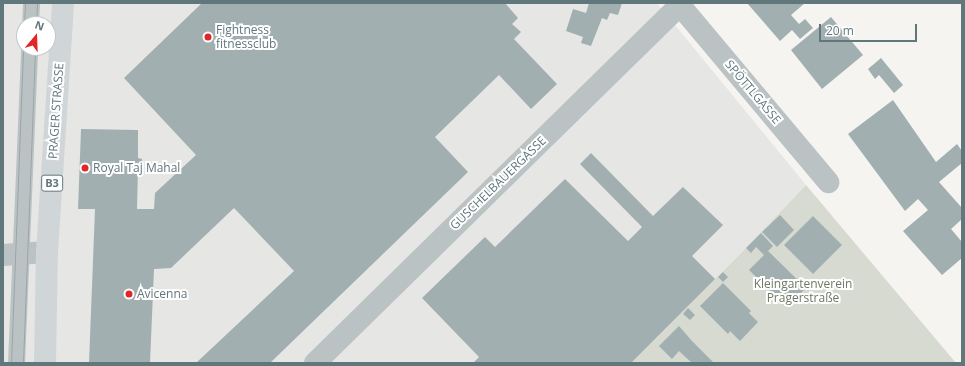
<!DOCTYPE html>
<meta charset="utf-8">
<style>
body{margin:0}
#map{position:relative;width:965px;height:366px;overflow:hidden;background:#f5f4f1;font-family:"Open Sans",sans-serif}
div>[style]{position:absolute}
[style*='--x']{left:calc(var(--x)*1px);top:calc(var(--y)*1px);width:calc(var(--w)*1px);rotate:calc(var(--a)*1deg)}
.built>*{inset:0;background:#e6e6e5}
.green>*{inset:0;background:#d6dad0}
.building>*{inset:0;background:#a2afb1}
.service>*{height:17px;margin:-8.5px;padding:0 8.5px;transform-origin:8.5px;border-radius:8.5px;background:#bbc2c4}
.minor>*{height:22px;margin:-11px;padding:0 11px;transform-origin:11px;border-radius:11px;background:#bbc2c4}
.primary>*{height:22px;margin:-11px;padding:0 11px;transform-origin:11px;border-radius:11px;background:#d0d6d8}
.tram>*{height:1px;margin:-0.5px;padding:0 0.5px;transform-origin:0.5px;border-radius:0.5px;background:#9ba5a8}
.dots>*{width:11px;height:11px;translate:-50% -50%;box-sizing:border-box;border:2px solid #fff;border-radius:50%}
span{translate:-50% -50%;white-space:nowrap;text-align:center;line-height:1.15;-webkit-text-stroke:4px #fff;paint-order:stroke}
.shield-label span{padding:1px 3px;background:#fff;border:1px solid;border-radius:3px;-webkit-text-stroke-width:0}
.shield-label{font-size:11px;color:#60777c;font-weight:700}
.poi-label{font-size:12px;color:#60777c}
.left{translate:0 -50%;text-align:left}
.street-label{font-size:12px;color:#60777c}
.park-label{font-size:12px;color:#6d7963}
.frame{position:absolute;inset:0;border:4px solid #60777c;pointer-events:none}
.north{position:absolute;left:16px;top:16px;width:40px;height:40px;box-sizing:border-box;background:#fff;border:1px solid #bfc9cb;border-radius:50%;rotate:19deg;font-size:11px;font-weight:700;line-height:16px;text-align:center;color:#60777c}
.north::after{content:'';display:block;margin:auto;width:14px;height:18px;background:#e12528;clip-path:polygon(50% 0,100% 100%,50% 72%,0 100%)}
.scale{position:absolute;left:819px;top:24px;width:98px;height:18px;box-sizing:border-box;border:2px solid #60777c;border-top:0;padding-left:5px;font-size:12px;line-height:14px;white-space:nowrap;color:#60777c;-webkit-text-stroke:3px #fff;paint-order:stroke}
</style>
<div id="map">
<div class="built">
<div style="clip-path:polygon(evenodd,3px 3px,657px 3px,806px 185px,746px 248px,631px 363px,3px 363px,3px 3px,24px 24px,48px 24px,48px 48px,24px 48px,24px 24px)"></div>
</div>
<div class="green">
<div style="clip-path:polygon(806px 185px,956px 363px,631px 363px,746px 248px)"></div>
</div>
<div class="building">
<div style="clip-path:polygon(202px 3px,505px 3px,518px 18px,512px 24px,521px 32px,514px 39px,557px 84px,531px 109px,499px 75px,435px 137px,468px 172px,270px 363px,196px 363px,294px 271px,234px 208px,171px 268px,154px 269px,150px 363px,89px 363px,95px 209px,78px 209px,81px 129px,138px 130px,138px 158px,142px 159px,142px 168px,138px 168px,137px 209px,154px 209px,155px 193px,196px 155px,124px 78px)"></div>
<div style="clip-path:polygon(589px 3px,622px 3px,618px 15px,610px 13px,607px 20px,602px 18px,591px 46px,581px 43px,583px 37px,566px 31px,573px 9px,586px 13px)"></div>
<div style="clip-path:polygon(747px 3px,805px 3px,791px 15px,799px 24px,805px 19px,813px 28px,800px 39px,792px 30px,780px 41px)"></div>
<div style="clip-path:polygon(831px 17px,863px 55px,822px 89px,791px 50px)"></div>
<div style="clip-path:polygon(881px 58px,903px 85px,894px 93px,879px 75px,875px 79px,868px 69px)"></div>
<div style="clip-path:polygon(893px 100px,936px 162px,957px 144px,962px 151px,962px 163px,939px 182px,962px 208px,962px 219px,951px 229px,962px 242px,962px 258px,942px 275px,903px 231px,928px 210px,918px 199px,905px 211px,848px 134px)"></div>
<div style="clip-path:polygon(591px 153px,653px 216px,683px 187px,723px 225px,692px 256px,715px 279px,631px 363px,473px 363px,479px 357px,422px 298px,485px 237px,495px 247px,565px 179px,628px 241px,642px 227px,580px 164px)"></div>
<div style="clip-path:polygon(780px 215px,794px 230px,777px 247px,762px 232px)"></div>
<div style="clip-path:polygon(813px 216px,842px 245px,813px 274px,784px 245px)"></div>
<div style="clip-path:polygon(761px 233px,773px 246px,768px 251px,806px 288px,787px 307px,749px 270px,764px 255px,756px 247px,751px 253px,746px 248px)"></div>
<div style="clip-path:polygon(723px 272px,728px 277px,723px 282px,718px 277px)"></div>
<div style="clip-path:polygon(723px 283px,751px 311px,749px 313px,758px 322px,740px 341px,730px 331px,728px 334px,700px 306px)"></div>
<div style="clip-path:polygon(688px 308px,695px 315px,690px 320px,683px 314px)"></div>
<div style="clip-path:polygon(679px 326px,692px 341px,714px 363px,692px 363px,679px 351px,672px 359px,659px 346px)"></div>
</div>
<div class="service">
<div style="--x:30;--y:24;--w:21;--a:-87"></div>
<div style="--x:16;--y:363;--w:315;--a:-87.6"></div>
</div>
<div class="minor">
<div style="--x:678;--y:3;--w:234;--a:50"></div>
<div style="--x:3;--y:255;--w:44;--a:-3.9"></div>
<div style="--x:315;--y:363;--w:514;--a:-44.45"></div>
</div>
<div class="primary">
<div style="--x:45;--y:363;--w:111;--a:-89"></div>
<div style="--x:47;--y:252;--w:250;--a:-86.3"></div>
</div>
<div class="tram">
<div style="--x:24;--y:24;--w:21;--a:-87"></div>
<div style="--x:36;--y:24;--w:21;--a:-87"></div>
<div style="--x:11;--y:363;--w:334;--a:-87.8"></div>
<div style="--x:23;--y:363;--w:315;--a:-87.8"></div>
</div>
<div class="dots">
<div style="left:208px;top:37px;background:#e12528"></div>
<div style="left:85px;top:168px;background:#e12528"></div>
<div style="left:129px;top:294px;background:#e12528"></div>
</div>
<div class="shield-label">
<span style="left:52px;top:183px">B3</span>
</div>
<div class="poi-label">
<span class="left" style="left:216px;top:37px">Fightness<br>fitnessclub</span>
<span class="left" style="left:93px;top:168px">Royal Taj Mahal</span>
<span class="left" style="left:137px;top:294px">Avicenna</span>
</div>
<div class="street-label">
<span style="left:753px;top:92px;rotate:50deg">SPÖTTLGASSE</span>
<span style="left:56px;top:111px;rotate:-86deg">PRAGER STRASSE</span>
<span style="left:498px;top:183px;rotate:-44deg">GUSCHELBAUERGASSE</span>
</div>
<div class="park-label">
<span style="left:803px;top:291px">Kleingartenverein<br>Pragerstraße</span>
</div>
<div class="frame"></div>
<div class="north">N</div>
<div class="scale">20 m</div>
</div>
